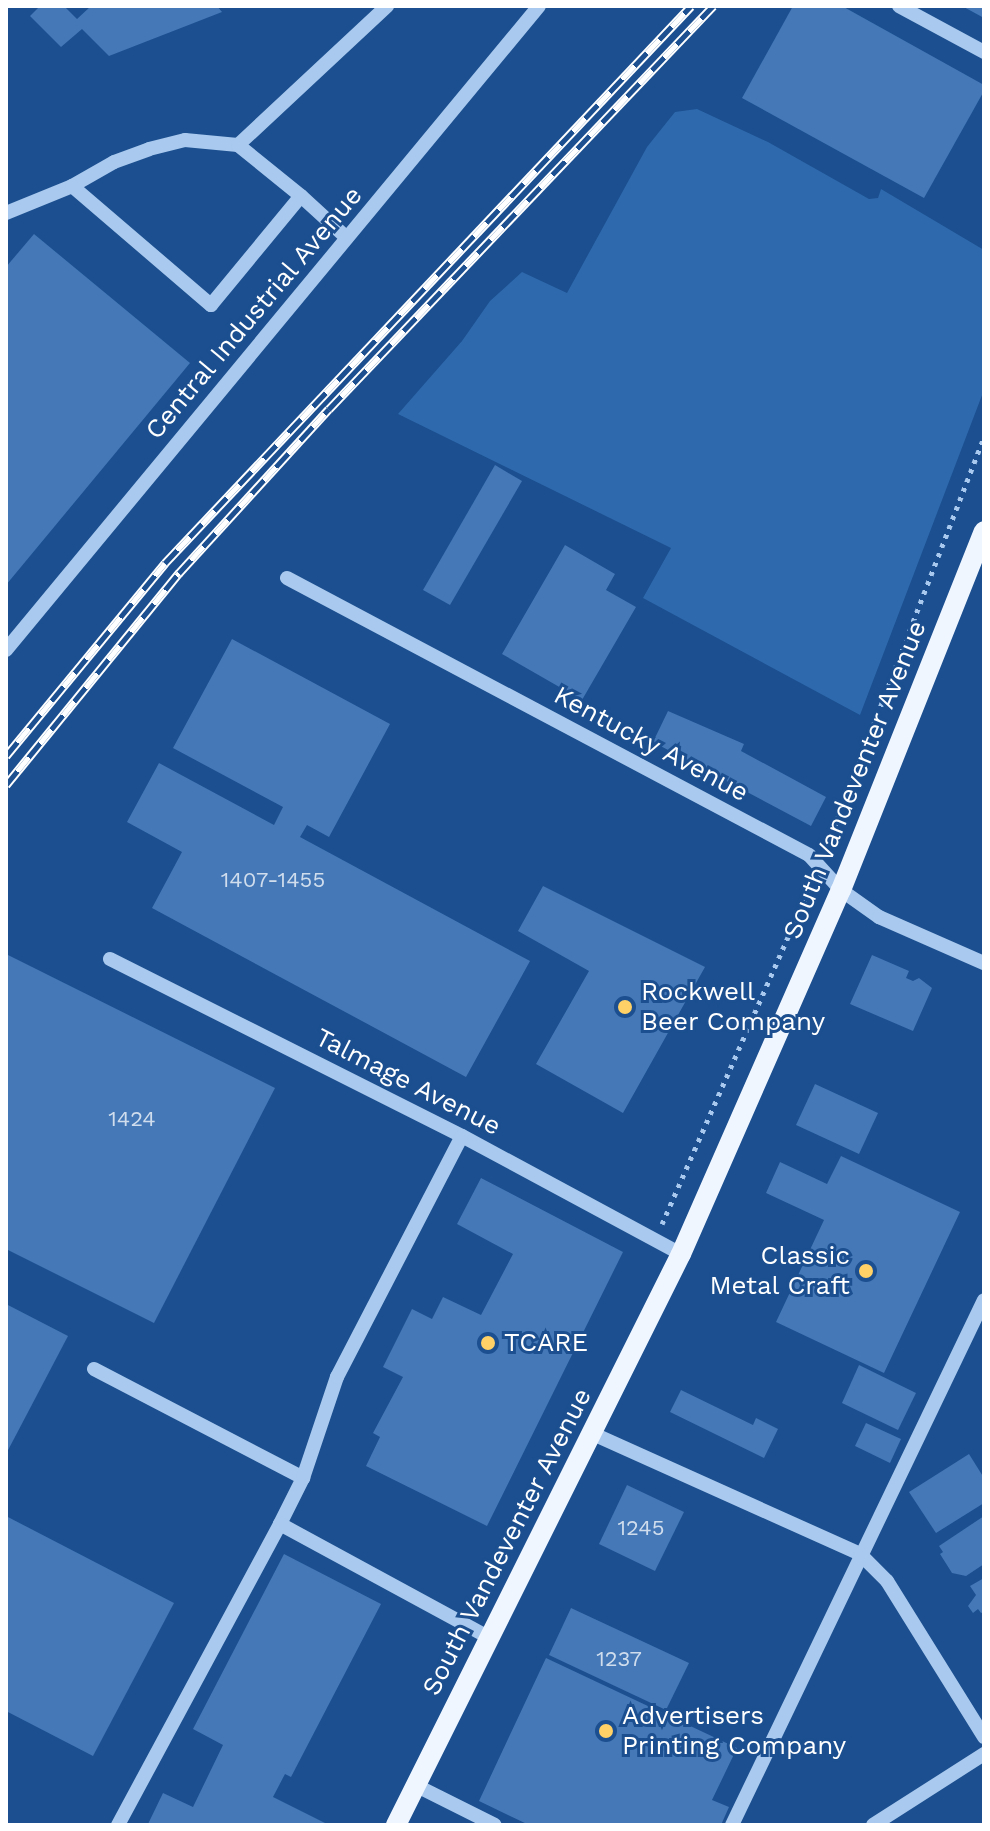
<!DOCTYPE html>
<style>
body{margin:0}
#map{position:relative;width:990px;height:1831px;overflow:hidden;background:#1b4f8f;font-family:"Work Sans",sans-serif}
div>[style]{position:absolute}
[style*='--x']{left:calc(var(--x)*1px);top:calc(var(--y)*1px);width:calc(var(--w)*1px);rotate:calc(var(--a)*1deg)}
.green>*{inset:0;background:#2e69ad}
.building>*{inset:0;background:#4478b7}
.path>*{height:5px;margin-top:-2.5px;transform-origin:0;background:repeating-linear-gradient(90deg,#a9c9ee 0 4px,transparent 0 10px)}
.minor>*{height:14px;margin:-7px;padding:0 7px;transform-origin:7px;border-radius:7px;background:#a9c9ee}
.major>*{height:20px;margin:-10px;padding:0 10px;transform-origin:10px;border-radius:10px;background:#f0f6ff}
.rail>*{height:9px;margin-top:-4.5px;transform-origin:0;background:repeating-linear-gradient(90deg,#1b4f8f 0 18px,#fff 0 36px);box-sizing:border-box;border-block:2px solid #fff}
.dots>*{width:22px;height:22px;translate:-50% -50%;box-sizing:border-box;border:4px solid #1b4f8f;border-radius:50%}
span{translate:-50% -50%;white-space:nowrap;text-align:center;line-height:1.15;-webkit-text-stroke:6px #1b4f8f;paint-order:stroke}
.number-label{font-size:22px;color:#d0dded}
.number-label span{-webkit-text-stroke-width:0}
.street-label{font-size:26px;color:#fff}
.poi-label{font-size:26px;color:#fff}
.left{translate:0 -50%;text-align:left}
.right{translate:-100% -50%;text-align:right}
.frame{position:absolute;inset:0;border:8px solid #fff;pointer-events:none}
</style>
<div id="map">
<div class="green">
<div style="clip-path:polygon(697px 109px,768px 142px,869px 199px,878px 198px,881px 189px,984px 250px,984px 390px,860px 715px,643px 598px,671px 548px,398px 414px,462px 341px,490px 301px,522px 272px,567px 293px,647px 147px,675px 112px)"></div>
</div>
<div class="building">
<div style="clip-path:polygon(40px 6px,64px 6px,77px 19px,91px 6px,217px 6px,222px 12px,109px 56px,82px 29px,61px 47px,30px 16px)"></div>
<div style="clip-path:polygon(793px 6px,842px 6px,984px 85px,984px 91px,924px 198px,742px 98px)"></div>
<div style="clip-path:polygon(962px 6px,984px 6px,984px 18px)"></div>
<div style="clip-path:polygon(34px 234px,190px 363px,6px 585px,6px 267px)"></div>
<div style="clip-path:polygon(495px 465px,522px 481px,450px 605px,423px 590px)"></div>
<div style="clip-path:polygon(565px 545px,615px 574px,606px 590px,636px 607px,582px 700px,502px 654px)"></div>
<div style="clip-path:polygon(232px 639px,390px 724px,329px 837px,307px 825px,300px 837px,530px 961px,466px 1077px,152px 908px,182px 852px,127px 822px,159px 763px,274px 825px,283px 807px,173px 748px)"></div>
<div style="clip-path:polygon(668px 711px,744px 744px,741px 751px,826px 797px,811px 826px,653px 742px)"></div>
<div style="clip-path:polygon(543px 886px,705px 967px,623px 1113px,536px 1064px,589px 971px,518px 931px)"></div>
<div style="clip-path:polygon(6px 954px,275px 1088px,154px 1323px,6px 1249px)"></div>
<div style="clip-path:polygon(872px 955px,909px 971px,906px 978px,913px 981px,919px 978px,932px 988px,913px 1031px,850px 1004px)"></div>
<div style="clip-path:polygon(815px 1084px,878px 1113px,859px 1154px,796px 1125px)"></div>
<div style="clip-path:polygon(841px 1156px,960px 1212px,884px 1373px,776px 1322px,824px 1220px,766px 1193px,780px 1162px,827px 1184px)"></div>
<div style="clip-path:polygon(481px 1178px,623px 1252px,487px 1526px,366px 1466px,380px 1437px,373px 1433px,403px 1377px,383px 1367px,412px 1309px,432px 1319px,443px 1297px,481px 1315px,513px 1254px,457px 1224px)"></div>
<div style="clip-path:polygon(6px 1304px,68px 1336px,6px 1454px)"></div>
<div style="clip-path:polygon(859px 1365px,916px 1393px,898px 1430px,842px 1403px)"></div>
<div style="clip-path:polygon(681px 1390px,753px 1425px,756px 1418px,778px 1429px,764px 1458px,670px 1412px)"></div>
<div style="clip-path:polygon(866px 1423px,901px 1439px,890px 1463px,855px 1446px)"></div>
<div style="clip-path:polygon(969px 1454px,984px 1478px,984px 1503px,936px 1533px,909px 1492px)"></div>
<div style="clip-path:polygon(627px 1485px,684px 1512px,655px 1571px,599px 1544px)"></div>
<div style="clip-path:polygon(6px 1516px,174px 1603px,93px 1756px,6px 1711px)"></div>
<div style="clip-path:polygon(984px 1516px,984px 1564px,966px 1576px,952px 1573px,940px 1554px,943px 1552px,939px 1546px)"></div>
<div style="clip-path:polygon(284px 1554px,381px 1604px,291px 1777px,285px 1774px,273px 1797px,329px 1825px,148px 1824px,163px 1793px,193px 1807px,223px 1745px,193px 1729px)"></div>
<div style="clip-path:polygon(984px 1578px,984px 1612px,981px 1613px,978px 1609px,973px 1613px,968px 1606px,976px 1595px,970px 1586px)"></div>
<div style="clip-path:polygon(571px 1608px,689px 1663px,666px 1710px,549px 1655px)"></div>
<div style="clip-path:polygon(546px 1658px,737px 1748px,712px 1800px,729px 1807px,721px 1825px,529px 1825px,479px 1801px)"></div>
</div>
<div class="path">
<div style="--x:827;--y:846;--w:438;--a:-69"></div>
<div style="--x:662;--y:1224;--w:370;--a:-66.3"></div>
</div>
<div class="minor">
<div style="--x:899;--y:6;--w:97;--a:28.4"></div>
<div style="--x:72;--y:186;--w:48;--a:-29.7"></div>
<div style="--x:114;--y:162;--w:37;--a:-20"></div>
<div style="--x:149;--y:149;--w:37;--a:-14"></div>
<div style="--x:185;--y:140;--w:53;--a:5.4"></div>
<div style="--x:301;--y:196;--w:81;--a:-141"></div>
<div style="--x:238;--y:145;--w:204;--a:-43"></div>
<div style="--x:6;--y:213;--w:71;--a:-22.2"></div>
<div style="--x:72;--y:186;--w:183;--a:40.6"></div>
<div style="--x:211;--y:305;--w:141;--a:-50.5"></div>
<div style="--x:301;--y:196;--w:62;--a:42.4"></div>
<div style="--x:287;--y:578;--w:591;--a:27.95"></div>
<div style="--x:809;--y:855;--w:47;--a:47.6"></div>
<div style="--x:841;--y:890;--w:47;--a:35.4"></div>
<div style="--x:879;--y:917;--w:115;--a:23.7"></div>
<div style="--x:6;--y:650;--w:836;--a:-50.39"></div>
<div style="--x:110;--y:959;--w:394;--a:26.7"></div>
<div style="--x:462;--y:1136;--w:249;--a:28.3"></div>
<div style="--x:94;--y:1369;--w:236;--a:27.5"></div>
<div style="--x:591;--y:1433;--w:295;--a:24.2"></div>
<div style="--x:860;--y:1554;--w:38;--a:45"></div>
<div style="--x:887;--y:1581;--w:184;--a:58.1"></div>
<div style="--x:280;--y:1524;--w:51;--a:-63.4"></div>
<div style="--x:303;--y:1478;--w:107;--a:-71.4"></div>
<div style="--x:337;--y:1377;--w:271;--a:-62.6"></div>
<div style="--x:415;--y:1785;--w:89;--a:26.6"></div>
<div style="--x:118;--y:1825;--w:342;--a:-61.7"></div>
<div style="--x:280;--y:1524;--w:237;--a:28.5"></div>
<div style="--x:732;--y:1825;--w:582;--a:-64.36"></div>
<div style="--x:873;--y:1825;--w:132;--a:-32.6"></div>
</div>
<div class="major">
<div style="--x:396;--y:1825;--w:638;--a:-63.48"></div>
<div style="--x:681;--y:1254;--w:398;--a:-66.3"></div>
<div style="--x:841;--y:890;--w:386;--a:-68.3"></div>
</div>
<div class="rail">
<div style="--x:6;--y:756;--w:250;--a:-50.5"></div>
<div style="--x:165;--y:563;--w:766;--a:-46.64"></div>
<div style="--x:6;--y:785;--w:274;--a:-50.8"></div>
<div style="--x:179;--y:573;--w:222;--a:-47.6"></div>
<div style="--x:329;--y:409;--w:557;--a:-46.38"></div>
</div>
<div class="dots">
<div style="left:625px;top:1007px;background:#ffd166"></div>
<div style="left:866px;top:1271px;background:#ffd166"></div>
<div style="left:488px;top:1343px;background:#ffd166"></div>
<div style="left:606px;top:1731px;background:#ffd166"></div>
</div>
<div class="number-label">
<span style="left:273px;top:880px">1407-1455</span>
<span style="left:132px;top:1119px">1424</span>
<span style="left:641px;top:1528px">1245</span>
<span style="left:619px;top:1659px">1237</span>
</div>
<div class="street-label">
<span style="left:254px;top:313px;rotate:-50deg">Central Industrial Avenue</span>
<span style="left:651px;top:744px;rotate:28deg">Kentucky Avenue</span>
<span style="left:855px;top:780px;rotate:-68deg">South Vandeventer Avenue</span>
<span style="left:408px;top:1082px;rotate:27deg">Talmage Avenue</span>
<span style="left:507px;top:1542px;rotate:-63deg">South Vandeventer Avenue</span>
</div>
<div class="poi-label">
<span class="left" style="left:641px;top:1007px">Rockwell<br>Beer Company</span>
<span class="right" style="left:850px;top:1271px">Classic<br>Metal Craft</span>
<span class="left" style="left:504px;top:1343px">TCARE</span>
<span class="left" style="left:622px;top:1731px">Advertisers<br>Printing Company</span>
</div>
<div class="frame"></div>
</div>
